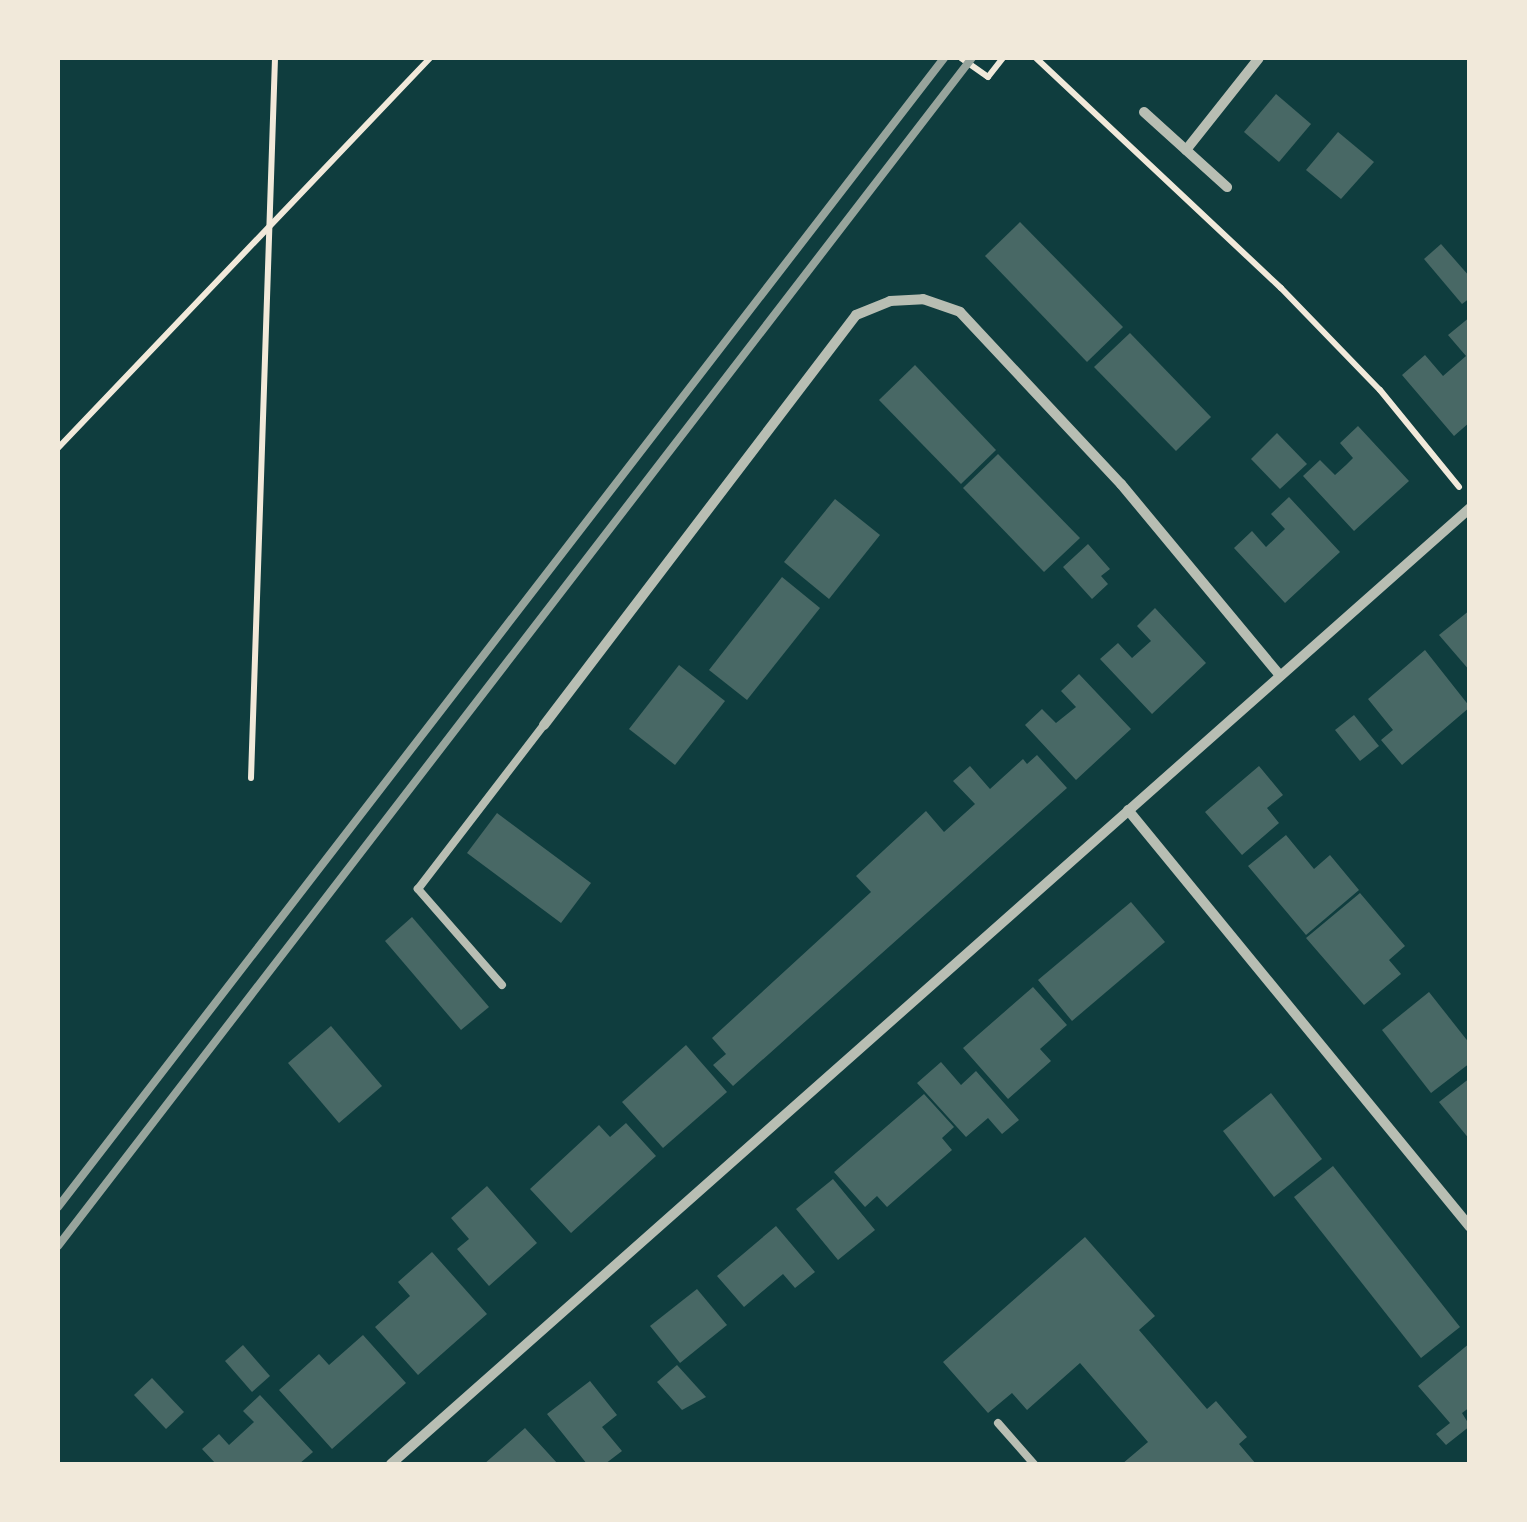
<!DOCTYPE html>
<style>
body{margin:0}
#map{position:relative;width:1527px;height:1522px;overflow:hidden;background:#0f3d3e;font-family:"Noto Sans",sans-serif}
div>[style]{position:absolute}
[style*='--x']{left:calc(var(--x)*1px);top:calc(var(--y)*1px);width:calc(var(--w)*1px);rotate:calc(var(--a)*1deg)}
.building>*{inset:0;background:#486865}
.path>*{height:6px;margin:-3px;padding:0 3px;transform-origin:3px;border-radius:3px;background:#f1e9da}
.service>*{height:8px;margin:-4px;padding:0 4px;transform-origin:4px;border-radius:4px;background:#b8beb3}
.minor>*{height:10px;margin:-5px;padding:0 5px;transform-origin:5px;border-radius:5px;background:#b8beb3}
.rail>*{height:8px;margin:-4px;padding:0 4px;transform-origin:4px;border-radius:4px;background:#97a49c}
span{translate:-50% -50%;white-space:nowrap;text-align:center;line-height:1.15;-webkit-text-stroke:10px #f1e9da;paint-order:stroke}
.frame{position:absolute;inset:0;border:60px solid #f1e9da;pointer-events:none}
</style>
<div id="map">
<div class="building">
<div style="clip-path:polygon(1276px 94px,1311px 124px,1279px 162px,1244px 132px)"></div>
<div style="clip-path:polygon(1338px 132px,1374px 162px,1341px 199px,1306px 170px)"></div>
<div style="clip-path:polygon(1020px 222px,1123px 327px,1087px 362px,985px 256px)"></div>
<div style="clip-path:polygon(1441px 244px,1470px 277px,1470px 298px,1462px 304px,1424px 259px)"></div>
<div style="clip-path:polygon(1470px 317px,1470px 422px,1454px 436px,1402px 375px,1425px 355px,1443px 376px,1466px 356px,1448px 335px)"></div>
<div style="clip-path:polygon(1130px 333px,1211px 417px,1176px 451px,1094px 367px)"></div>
<div style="clip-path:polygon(915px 365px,996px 450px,961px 484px,879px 400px)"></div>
<div style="clip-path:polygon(1358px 426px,1409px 481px,1354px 531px,1303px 476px,1320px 460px,1335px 475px,1346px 465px,1353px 458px,1340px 443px)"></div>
<div style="clip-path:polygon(1277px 433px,1307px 464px,1280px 489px,1251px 459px)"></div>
<div style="clip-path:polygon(998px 454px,1080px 538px,1044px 572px,963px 488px)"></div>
<div style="clip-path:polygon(1289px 497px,1340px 552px,1285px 603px,1234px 548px,1252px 531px,1266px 547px,1285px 529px,1271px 514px)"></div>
<div style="clip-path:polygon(835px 499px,880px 535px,829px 599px,784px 562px)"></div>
<div style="clip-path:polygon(1088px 544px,1110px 569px,1101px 576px,1108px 584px,1092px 599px,1063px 567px)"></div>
<div style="clip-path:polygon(782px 577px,820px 608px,747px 700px,709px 670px)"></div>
<div style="clip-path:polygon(1155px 608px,1206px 663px,1152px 714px,1100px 659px,1118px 643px,1132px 658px,1151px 641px,1137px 626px)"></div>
<div style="clip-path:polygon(1470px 610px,1470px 671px,1439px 635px)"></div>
<div style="clip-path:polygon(1425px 650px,1470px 707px,1402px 765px,1381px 740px,1393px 730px,1368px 699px)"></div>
<div style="clip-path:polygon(679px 665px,725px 701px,675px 765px,629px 729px)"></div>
<div style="clip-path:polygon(1079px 674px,1131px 729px,1076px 780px,1025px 725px,1042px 709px,1056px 723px,1076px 707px,1061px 691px)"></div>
<div style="clip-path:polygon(1354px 715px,1379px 746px,1360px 761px,1335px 730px)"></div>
<div style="clip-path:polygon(1037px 755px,1067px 788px,733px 1086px,713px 1065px,726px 1054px,712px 1038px,871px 892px,856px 876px,926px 811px,944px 832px,975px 804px,953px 781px,970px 766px,990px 789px,1023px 759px,1027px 764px)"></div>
<div style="clip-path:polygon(1259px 766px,1283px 795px,1267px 808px,1279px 823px,1242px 855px,1205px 812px)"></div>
<div style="clip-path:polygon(497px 813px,591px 883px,561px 923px,467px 853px)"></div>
<div style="clip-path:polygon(1286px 835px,1314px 869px,1330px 855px,1359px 890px,1306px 935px,1248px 866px)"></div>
<div style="clip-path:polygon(1360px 893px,1405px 946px,1389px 960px,1401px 974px,1364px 1005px,1306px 938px)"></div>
<div style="clip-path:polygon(1131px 902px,1165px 942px,1072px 1021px,1038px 980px)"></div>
<div style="clip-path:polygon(412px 917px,489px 1007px,461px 1030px,385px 941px)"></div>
<div style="clip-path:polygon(1033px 987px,1067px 1025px,1040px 1049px,1051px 1061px,1008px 1099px,963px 1048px)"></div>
<div style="clip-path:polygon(1429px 992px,1470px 1044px,1470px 1063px,1431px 1093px,1382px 1030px)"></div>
<div style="clip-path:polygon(331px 1026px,382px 1086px,339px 1123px,288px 1063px)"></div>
<div style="clip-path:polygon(686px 1045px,727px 1092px,663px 1148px,622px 1102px)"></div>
<div style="clip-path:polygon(941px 1062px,961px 1085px,976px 1071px,1019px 1120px,1002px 1134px,988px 1118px,966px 1137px,917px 1083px)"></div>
<div style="clip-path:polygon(1470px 1078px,1470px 1140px,1439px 1102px)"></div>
<div style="clip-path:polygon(1271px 1093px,1322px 1159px,1274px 1197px,1223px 1131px)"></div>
<div style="clip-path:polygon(924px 1094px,954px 1127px,942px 1138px,952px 1150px,887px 1207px,877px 1196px,865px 1207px,834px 1172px)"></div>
<div style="clip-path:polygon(626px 1123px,656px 1156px,571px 1233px,530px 1189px,599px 1125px,610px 1137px)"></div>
<div style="clip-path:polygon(1333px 1166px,1460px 1327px,1421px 1358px,1294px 1197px)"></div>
<div style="clip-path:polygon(833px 1179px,875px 1230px,838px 1260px,796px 1209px)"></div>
<div style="clip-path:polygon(487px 1186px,537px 1243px,489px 1286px,457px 1249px,469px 1239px,451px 1218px)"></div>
<div style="clip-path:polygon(776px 1226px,815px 1272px,795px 1288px,783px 1274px,744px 1307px,717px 1276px)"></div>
<div style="clip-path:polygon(1085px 1237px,1155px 1316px,1139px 1330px,1207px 1409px,1216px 1401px,1247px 1437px,1239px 1444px,1256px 1464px,1122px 1464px,1148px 1442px,1080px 1363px,1027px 1410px,1012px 1393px,988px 1413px,943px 1362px)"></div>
<div style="clip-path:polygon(432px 1252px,487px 1314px,418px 1375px,375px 1327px,410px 1296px,398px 1282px)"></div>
<div style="clip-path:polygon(697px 1289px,727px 1325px,680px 1363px,650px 1326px)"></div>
<div style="clip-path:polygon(363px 1335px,406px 1383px,332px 1449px,279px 1390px,319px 1354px,329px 1365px)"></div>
<div style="clip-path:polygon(1470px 1343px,1470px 1407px,1462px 1413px,1470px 1426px,1446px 1445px,1436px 1434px,1450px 1423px,1418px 1386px)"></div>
<div style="clip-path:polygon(243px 1345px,270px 1376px,252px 1392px,225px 1361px)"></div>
<div style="clip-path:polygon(677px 1365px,706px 1397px,682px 1410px,657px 1382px)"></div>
<div style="clip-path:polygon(152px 1378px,184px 1412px,166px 1429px,134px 1395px)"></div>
<div style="clip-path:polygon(590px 1381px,617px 1415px,602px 1427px,622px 1451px,605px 1464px,587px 1464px,547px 1414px)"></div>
<div style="clip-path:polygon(260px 1395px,313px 1452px,299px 1464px,216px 1464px,202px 1449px,219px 1434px,229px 1445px,254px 1422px,243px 1411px)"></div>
<div style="clip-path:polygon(525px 1428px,558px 1464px,484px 1464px,492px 1457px)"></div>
</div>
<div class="path">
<div style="--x:961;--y:58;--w:33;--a:35"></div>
<div style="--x:988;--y:77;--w:24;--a:-52"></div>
<div style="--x:1036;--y:58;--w:336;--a:43.2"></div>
<div style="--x:1281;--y:288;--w:142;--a:45.9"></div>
<div style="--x:1380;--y:390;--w:125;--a:50.8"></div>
<div style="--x:58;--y:448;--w:539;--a:-46.35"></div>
<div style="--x:251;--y:778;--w:720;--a:-88.09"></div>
</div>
<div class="service">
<div style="--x:502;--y:985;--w:128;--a:-131.2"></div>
<div style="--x:418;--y:889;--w:207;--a:-52.5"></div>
<div style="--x:998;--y:1423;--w:55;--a:48.7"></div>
</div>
<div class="minor">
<div style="--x:1144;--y:112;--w:112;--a:42.1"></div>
<div style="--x:1186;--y:150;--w:117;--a:-51.6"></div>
<div style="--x:544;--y:725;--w:515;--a:-52.73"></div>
<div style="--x:856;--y:315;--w:37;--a:-22"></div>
<div style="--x:890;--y:301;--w:33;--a:-3"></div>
<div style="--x:923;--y:299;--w:39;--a:19"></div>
<div style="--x:960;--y:312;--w:236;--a:46.9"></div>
<div style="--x:1121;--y:484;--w:247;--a:50.3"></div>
<div style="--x:1128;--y:810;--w:539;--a:50.64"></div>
<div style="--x:391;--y:1464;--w:1442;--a:-41.54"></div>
</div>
<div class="rail">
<div style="--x:58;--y:1207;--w:1451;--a:-52.36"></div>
<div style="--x:58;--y:1246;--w:1499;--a:-52.43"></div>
</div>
<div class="frame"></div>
</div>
